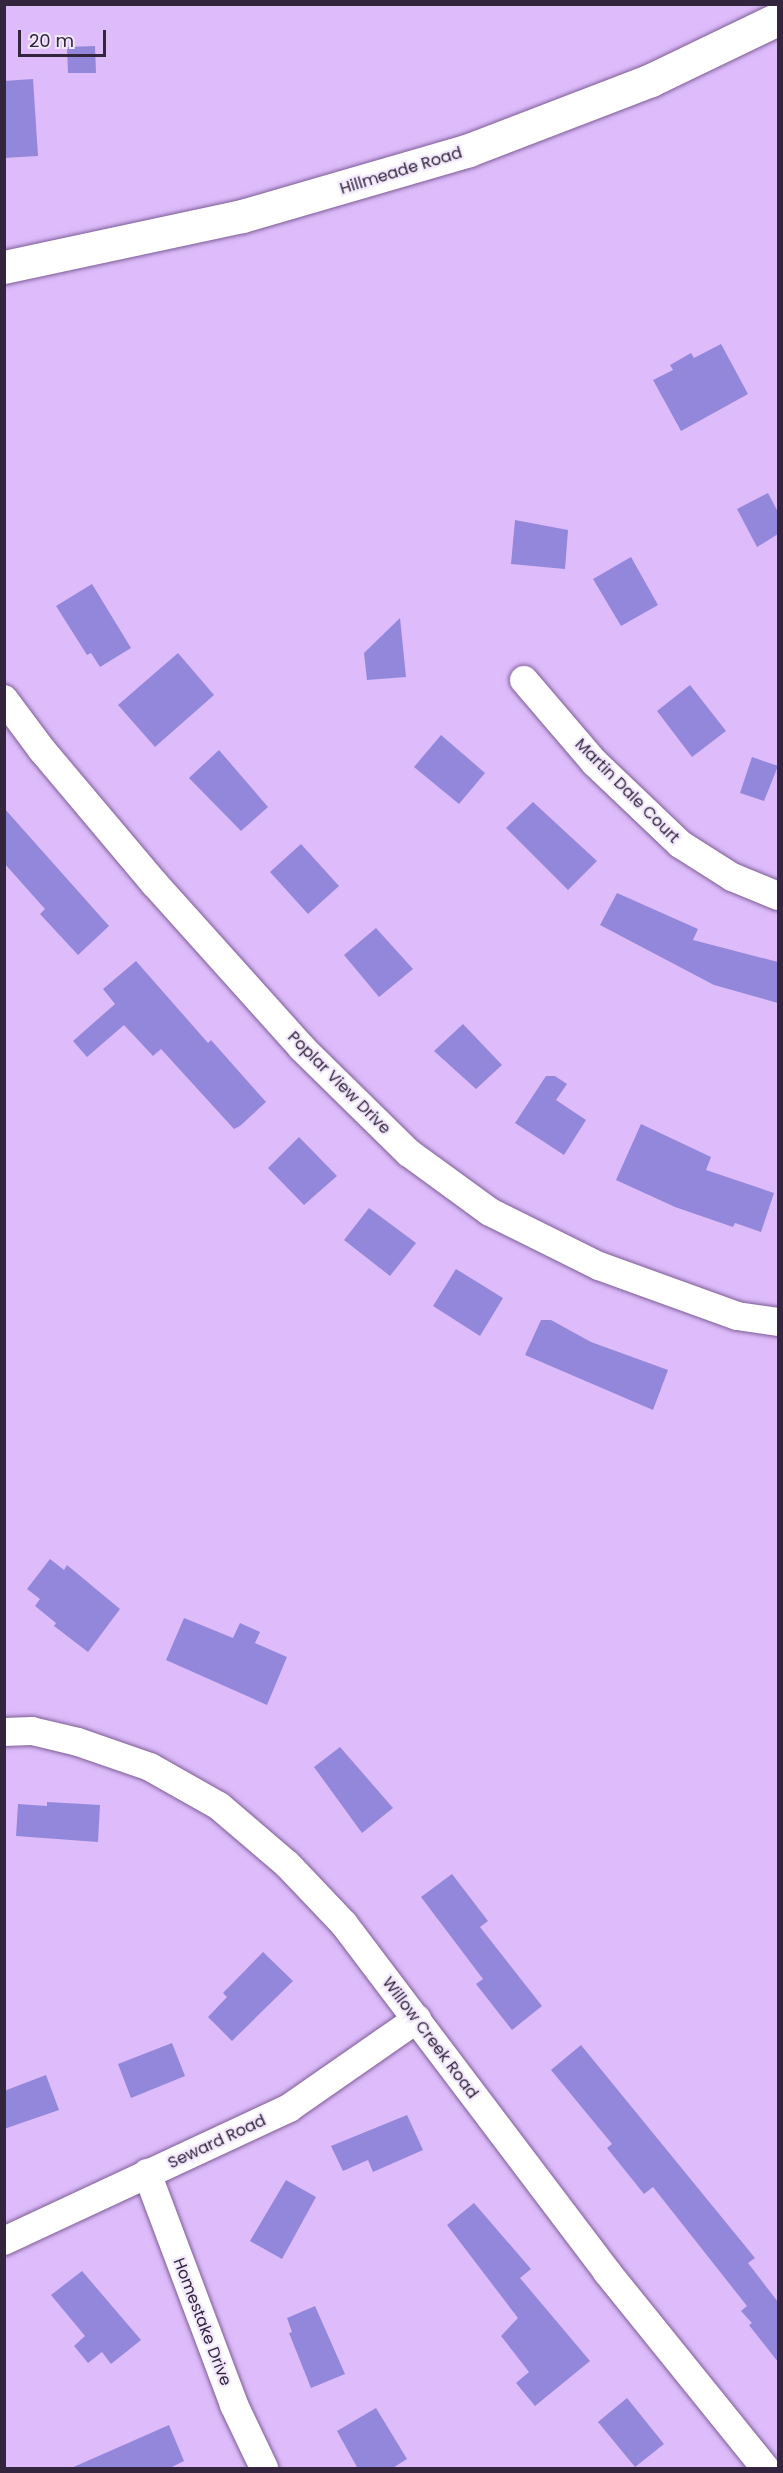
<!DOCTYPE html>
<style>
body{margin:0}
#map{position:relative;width:783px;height:2473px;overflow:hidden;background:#debcfb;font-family:Poppins,sans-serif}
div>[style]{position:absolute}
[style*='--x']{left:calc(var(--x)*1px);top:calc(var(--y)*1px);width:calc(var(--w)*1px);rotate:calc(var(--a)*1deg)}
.building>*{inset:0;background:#9287db}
.roads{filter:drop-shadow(0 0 2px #7c5d95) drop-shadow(0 0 2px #7c5d95)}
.street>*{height:28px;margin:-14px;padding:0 14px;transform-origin:14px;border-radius:14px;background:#fff}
.secondary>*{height:33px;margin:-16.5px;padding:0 16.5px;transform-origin:16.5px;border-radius:16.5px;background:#fff}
span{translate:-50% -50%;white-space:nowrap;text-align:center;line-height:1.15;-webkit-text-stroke:4.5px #f2e8fc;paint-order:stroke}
.street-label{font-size:16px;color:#32253d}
.frame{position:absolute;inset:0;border:6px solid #32253d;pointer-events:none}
.scale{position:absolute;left:18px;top:30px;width:88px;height:27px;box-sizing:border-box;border:3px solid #32253d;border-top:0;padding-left:8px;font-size:18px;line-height:21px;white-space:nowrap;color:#32253d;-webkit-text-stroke:4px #f2e8fc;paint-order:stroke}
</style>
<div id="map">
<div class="building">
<div style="clip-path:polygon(95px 46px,96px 73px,68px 73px,67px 47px)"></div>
<div style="clip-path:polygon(33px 79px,38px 156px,4px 158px,4px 81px)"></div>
<div style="clip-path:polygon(721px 344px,748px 394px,681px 431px,653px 380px,673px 370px,670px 365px,691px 353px,694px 358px)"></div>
<div style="clip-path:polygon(768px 493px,778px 512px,778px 534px,757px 547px,737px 509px)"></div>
<div style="clip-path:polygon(515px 520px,568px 530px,565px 569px,511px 564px)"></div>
<div style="clip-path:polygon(631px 557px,658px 605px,621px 626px,593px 579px)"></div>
<div style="clip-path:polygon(92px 584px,131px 648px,100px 667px,91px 653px,87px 655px,56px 606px)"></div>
<div style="clip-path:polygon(400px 618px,406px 677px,367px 680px,364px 653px)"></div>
<div style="clip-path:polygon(178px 653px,214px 695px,155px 747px,118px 705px)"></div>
<div style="clip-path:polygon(690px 685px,726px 731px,692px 757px,657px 711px)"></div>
<div style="clip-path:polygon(441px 735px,485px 773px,459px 804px,414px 767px)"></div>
<div style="clip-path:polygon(219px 750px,268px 807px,241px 831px,189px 778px)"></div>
<div style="clip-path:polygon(752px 757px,778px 766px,764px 801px,740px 793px)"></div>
<div style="clip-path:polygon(533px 802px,597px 861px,568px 890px,506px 828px)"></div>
<div style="clip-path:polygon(4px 808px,109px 926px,78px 955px,40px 914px,45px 909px,4px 863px)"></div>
<div style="clip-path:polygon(301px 844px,339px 886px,308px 914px,270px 872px)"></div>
<div style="clip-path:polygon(617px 893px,698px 929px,693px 940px,778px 962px,778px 1003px,714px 985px,600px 925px)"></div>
<div style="clip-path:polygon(376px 928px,413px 969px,379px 997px,344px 955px)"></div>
<div style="clip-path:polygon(136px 961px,208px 1043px,211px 1040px,266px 1102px,240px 1126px,234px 1129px,161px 1049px,153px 1056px,124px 1025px,87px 1057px,73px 1041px,115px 1004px,103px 989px)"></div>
<div style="clip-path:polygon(463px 1024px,502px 1065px,476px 1089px,434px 1051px)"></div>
<div style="clip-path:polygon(546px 1076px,555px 1076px,567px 1084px,556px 1100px,586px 1120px,564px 1155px,515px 1123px)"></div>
<div style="clip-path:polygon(641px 1124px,711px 1157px,706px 1170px,774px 1193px,761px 1232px,735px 1223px,733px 1227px,675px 1207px,616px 1180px)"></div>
<div style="clip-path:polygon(299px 1137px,337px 1176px,304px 1205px,268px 1168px)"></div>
<div style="clip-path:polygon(369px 1208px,416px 1243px,390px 1276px,344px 1240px)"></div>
<div style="clip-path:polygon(456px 1269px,503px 1298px,480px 1336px,433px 1306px)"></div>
<div style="clip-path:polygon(541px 1320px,551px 1320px,591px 1342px,668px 1370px,653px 1410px,525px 1355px)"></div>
<div style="clip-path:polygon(50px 1559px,64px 1570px,67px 1565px,120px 1609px,88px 1652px,54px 1626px,56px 1623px,35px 1606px,40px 1599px,27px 1589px)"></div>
<div style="clip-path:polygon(184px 1618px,233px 1638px,240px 1623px,260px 1632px,255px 1643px,287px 1657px,267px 1705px,166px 1660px)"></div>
<div style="clip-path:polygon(340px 1747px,393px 1808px,362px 1833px,314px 1767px)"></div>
<div style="clip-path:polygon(47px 1802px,100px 1805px,98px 1842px,16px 1836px,18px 1804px,47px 1806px)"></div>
<div style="clip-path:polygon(452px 1874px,488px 1921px,480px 1927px,542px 2006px,512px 2030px,476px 1984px,483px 1979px,421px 1897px)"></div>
<div style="clip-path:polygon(263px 1952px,293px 1981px,232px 2041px,208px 2017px,227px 1997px,223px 1993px)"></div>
<div style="clip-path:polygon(172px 2043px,185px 2076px,131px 2098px,118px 2064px)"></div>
<div style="clip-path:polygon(581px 2045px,755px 2258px,748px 2263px,778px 2302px,778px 2362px,749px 2325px,752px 2323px,741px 2311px,747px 2306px,653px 2187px,644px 2194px,607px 2148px,612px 2144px,551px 2070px)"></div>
<div style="clip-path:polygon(46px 2075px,59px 2110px,4px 2129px,4px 2091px)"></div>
<div style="clip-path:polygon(407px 2115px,423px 2150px,373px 2172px,368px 2160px,343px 2171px,331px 2146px)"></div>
<div style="clip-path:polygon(286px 2180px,316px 2197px,282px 2259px,250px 2241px)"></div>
<div style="clip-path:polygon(474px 2203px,531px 2269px,520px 2278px,590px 2361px,535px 2406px,516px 2383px,529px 2372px,501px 2336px,518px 2318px,447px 2225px)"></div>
<div style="clip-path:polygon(82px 2271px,141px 2340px,111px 2364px,102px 2352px,88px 2363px,74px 2346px,85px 2336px,51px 2295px)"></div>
<div style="clip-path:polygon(315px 2306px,345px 2374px,311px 2388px,289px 2333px,292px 2332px,287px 2318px)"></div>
<div style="clip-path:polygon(627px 2398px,664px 2444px,635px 2467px,598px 2422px)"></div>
<div style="clip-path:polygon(376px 2408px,407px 2459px,391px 2469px,358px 2469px,337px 2431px)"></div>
<div style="clip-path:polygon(169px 2425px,184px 2461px,168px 2469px,69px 2469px)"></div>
</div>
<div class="roads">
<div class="street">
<div style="--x:524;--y:680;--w:108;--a:49.5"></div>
<div style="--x:594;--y:762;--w:119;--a:43.6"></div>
<div style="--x:680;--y:844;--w:62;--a:32.4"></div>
<div style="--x:732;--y:877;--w:50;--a:22.4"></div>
<div style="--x:4;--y:699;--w:64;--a:53.3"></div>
<div style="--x:42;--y:750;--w:175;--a:49.9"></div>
<div style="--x:155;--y:884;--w:220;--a:48.1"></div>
<div style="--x:302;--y:1048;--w:150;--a:44.5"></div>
<div style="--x:409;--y:1153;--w:100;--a:36.1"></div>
<div style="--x:490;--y:1212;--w:122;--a:26.4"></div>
<div style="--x:599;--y:1266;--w:147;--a:19.9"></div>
<div style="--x:737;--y:1316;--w:41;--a:8.3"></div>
<div style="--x:4;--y:1732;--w:28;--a:-2"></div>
<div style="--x:32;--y:1731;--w:47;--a:13.4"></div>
<div style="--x:78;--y:1742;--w:76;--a:19.1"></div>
<div style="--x:150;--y:1767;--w:79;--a:29.5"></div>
<div style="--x:219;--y:1806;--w:89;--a:40.5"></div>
<div style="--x:287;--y:1864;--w:83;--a:46.5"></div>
<div style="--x:344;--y:1924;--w:436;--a:52.9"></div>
<div style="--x:607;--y:2272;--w:252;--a:51.1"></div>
<div style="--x:147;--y:2173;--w:248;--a:69.4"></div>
<div style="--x:234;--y:2405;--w:70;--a:64.5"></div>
<div style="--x:4;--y:2241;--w:315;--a:-25"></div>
<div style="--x:289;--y:2108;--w:156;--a:-34.8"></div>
</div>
<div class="secondary">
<div style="--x:4;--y:267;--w:243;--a:-12.1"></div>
<div style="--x:242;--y:216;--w:236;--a:-16.2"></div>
<div style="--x:469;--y:150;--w:195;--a:-21"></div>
<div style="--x:651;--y:80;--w:141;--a:-25.7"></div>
</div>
</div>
<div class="street-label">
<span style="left:401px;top:171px;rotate:-17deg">Hillmeade Road</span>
<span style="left:627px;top:791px;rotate:45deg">Martin Dale Court</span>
<span style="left:339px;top:1083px;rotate:45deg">Poplar View Drive</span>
<span style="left:430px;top:2038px;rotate:53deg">Willow Creek Road</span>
<span style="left:217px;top:2142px;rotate:-25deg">Seward Road</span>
<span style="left:202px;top:2322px;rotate:69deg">Homestake Drive</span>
</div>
<div class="frame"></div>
<div class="scale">20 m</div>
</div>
